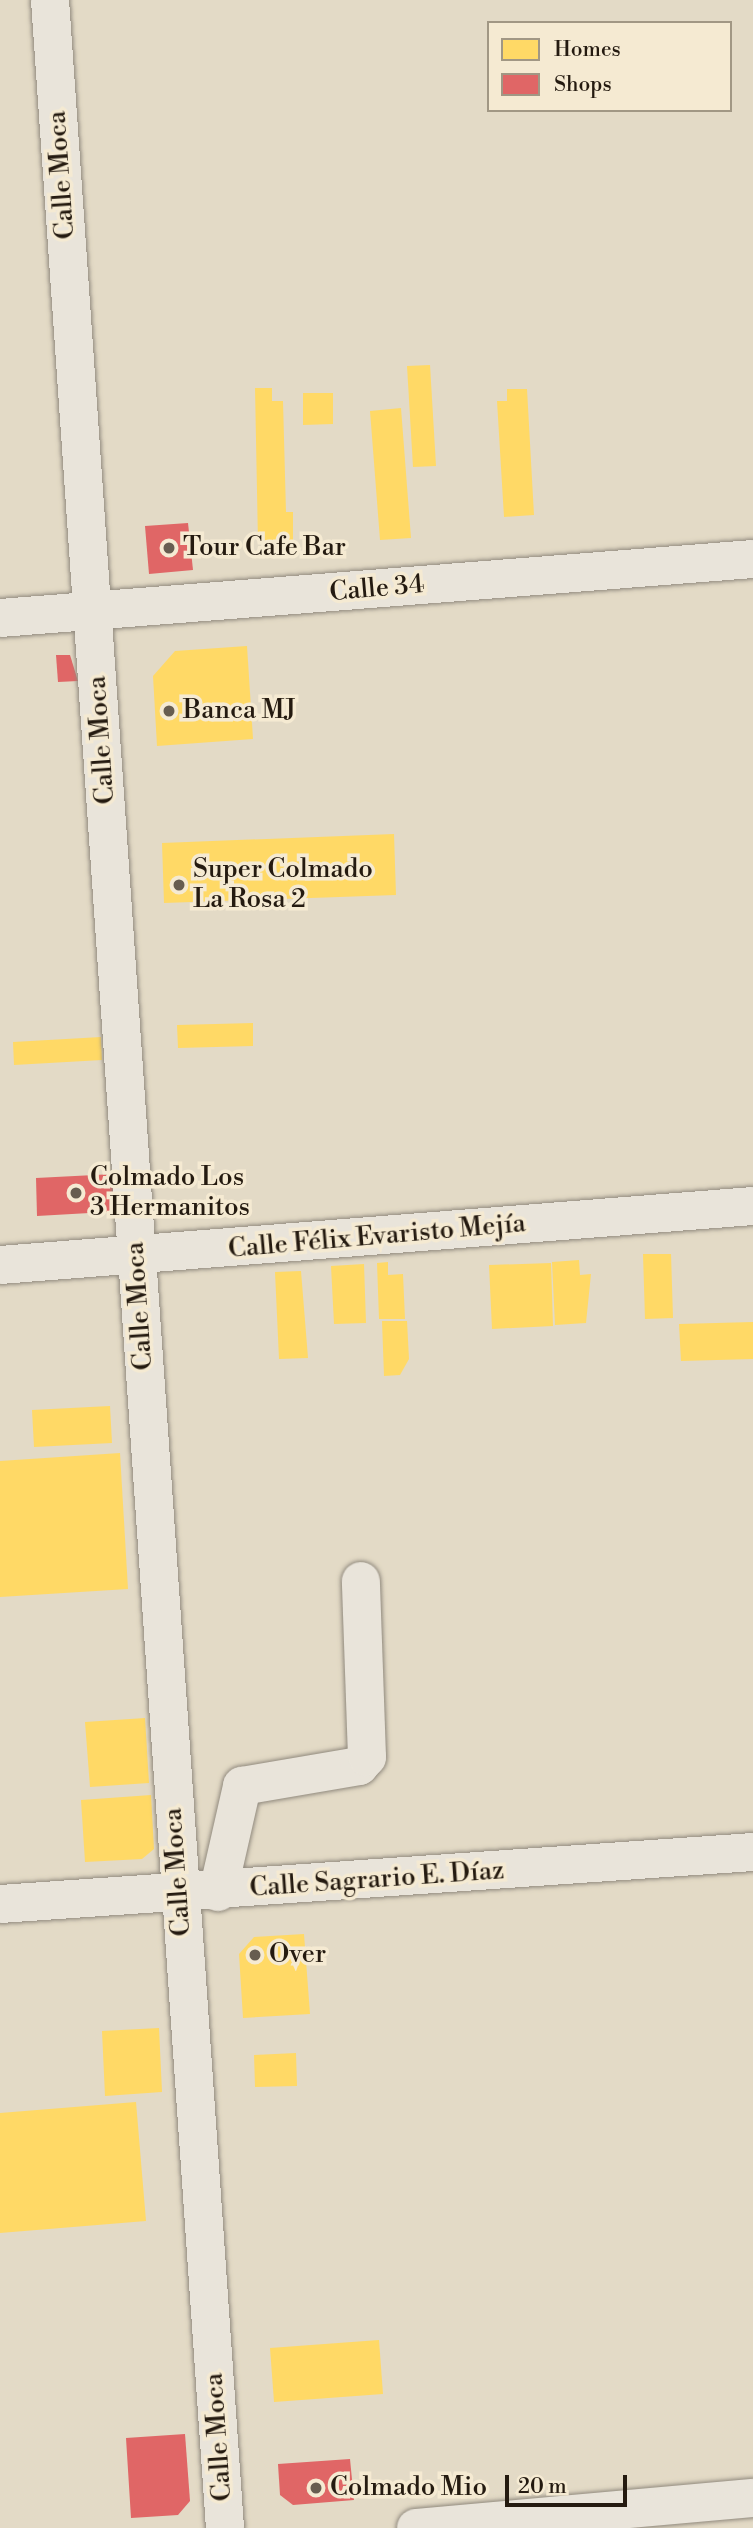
<!DOCTYPE html>
<meta charset="utf-8">
<style>
body{margin:0}
#map{position:relative;width:753px;height:2528px;overflow:hidden;background:#e3dac6;font-family:"Libre Bodoni",serif}
div>[style]{position:absolute}
[style*='--x']{left:calc(var(--x)*1px);top:calc(var(--y)*1px);width:calc(var(--w)*1px);rotate:calc(var(--a)*1deg)}
.homes>*{inset:0;background:#ffd966}
.shops>*{inset:0;background:#e06666}
.roads{filter:drop-shadow(0 0 2px #918a7e) drop-shadow(0 0 2px #918a7e)}
.minor>*{height:38px;margin:-19px;padding:0 19px;transform-origin:19px;border-radius:19px;background:#e9e4da}
.dots>*{width:19px;height:19px;translate:-50% -50%;box-sizing:border-box;border:4px solid #f5ead2;border-radius:50%}
span{translate:-50% -50%;white-space:nowrap;text-align:center;line-height:1.15;-webkit-text-stroke:7px #f5ead2;paint-order:stroke}
.street-label{font-size:26px;color:#241a10}
.poi-label{font-size:26px;color:#241a10}
.left{translate:0 -50%;text-align:left}
.legend{position:absolute;left:487px;top:21px;width:245px;height:91px;box-sizing:border-box;background:#f5ead2;border:2px solid #a19784;margin:0;padding:9px 12px;list-style:none;font-size:21px;color:#241a10}
.legend li{display:flex;align-items:center;gap:14px;height:35px}
.legend b{width:35px;border:2px solid #a19784}
.scale{position:absolute;left:505px;top:2475px;width:122px;height:32px;box-sizing:border-box;border:4px solid #241a10;border-top:0;padding-left:9px;font-size:21px;line-height:24px;white-space:nowrap;color:#241a10;-webkit-text-stroke:5px #f5ead2;paint-order:stroke}
</style>
<div id="map">
<div class="homes">
<div style="clip-path:polygon(430px 365px,436px 466px,413px 467px,407px 366px)"></div>
<div style="clip-path:polygon(255px 388px,272px 388px,272px 401px,283px 401px,286px 512px,293px 512px,293px 542px,258px 543px)"></div>
<div style="clip-path:polygon(507px 389px,527px 389px,534px 515px,504px 517px,497px 401px,507px 401px)"></div>
<div style="clip-path:polygon(303px 393px,333px 393px,333px 424px,303px 425px)"></div>
<div style="clip-path:polygon(401px 408px,411px 538px,380px 540px,370px 411px)"></div>
<div style="clip-path:polygon(247px 646px,253px 739px,157px 746px,153px 676px,175px 651px)"></div>
<div style="clip-path:polygon(394px 834px,396px 895px,164px 903px,162px 843px)"></div>
<div style="clip-path:polygon(253px 1023px,253px 1046px,178px 1048px,177px 1025px)"></div>
<div style="clip-path:polygon(101px 1037px,102px 1060px,14px 1065px,13px 1042px)"></div>
<div style="clip-path:polygon(643px 1254px,671px 1254px,673px 1318px,645px 1319px)"></div>
<div style="clip-path:polygon(579px 1260px,580px 1275px,591px 1274px,586px 1323px,555px 1325px,552px 1262px)"></div>
<div style="clip-path:polygon(388px 1262px,388px 1275px,403px 1274px,405px 1319px,379px 1319px,377px 1263px)"></div>
<div style="clip-path:polygon(551px 1263px,553px 1326px,492px 1329px,489px 1265px)"></div>
<div style="clip-path:polygon(364px 1264px,366px 1323px,334px 1324px,331px 1266px)"></div>
<div style="clip-path:polygon(301px 1271px,308px 1358px,279px 1359px,275px 1272px)"></div>
<div style="clip-path:polygon(382px 1321px,407px 1321px,409px 1359px,400px 1375px,384px 1376px)"></div>
<div style="clip-path:polygon(753px 1322px,753px 1359px,681px 1361px,679px 1324px)"></div>
<div style="clip-path:polygon(110px 1406px,112px 1443px,34px 1447px,32px 1410px)"></div>
<div style="clip-path:polygon(120px 1453px,128px 1589px,0 1597px,0 1461px)"></div>
<div style="clip-path:polygon(145px 1718px,149px 1783px,90px 1787px,85px 1722px)"></div>
<div style="clip-path:polygon(151px 1795px,154px 1849px,142px 1859px,85px 1862px,81px 1800px)"></div>
<div style="clip-path:polygon(304px 1934px,310px 2014px,243px 2018px,239px 1954px,254px 1937px)"></div>
<div style="clip-path:polygon(159px 2028px,162px 2092px,105px 2096px,102px 2031px)"></div>
<div style="clip-path:polygon(296px 2053px,297px 2086px,255px 2087px,254px 2055px)"></div>
<div style="clip-path:polygon(136px 2102px,146px 2221px,0 2233px,0 2113px)"></div>
<div style="clip-path:polygon(379px 2340px,383px 2394px,274px 2402px,270px 2348px)"></div>
</div>
<div class="shops">
<div style="clip-path:polygon(188px 523px,193px 570px,149px 574px,145px 526px)"></div>
<div style="clip-path:polygon(56px 655px,70px 655px,78px 681px,58px 682px)"></div>
<div style="clip-path:polygon(114px 1174px,116px 1207px,107px 1212px,37px 1216px,36px 1178px)"></div>
<div style="clip-path:polygon(185px 2434px,190px 2501px,178px 2515px,131px 2518px,126px 2438px)"></div>
<div style="clip-path:polygon(350px 2459px,354px 2500px,293px 2505px,280px 2495px,278px 2464px)"></div>
</div>
<div class="roads">
<div class="minor">
<div style="--x:50;--y:0;--w:2534;--a:86.04"></div>
<div style="--x:0;--y:618;--w:755;--a:-4.48"></div>
<div style="--x:0;--y:1265;--w:755;--a:-4.48"></div>
<div style="--x:218;--y:1892;--w:109;--a:-77.2"></div>
<div style="--x:242;--y:1786;--w:119;--a:-9.7"></div>
<div style="--x:359;--y:1766;--w:12;--a:-48"></div>
<div style="--x:367;--y:1757;--w:176;--a:-92"></div>
<div style="--x:0;--y:1904;--w:755;--a:-3.95"></div>
<div style="--x:416;--y:2528;--w:338;--a:-5.1"></div>
</div>
</div>
<div class="dots">
<div style="left:169px;top:548px;background:#675d50"></div>
<div style="left:169px;top:711px;background:#675d50"></div>
<div style="left:179px;top:885px;background:#675d50"></div>
<div style="left:76px;top:1193px;background:#675d50"></div>
<div style="left:255px;top:1955px;background:#675d50"></div>
<div style="left:316px;top:2488px;background:#675d50"></div>
</div>
<div class="street-label">
<span style="left:62px;top:175px;rotate:-94deg">Calle Moca</span>
<span style="left:377px;top:589px;rotate:-5deg">Calle 34</span>
<span style="left:102px;top:740px;rotate:-94deg">Calle Moca</span>
<span style="left:377px;top:1237px;rotate:-5deg">Calle Félix Evaristo Mejía</span>
<span style="left:140px;top:1306px;rotate:-94deg">Calle Moca</span>
<span style="left:178px;top:1872px;rotate:-94deg">Calle Moca</span>
<span style="left:377px;top:1880px;rotate:-4deg">Calle Sagrario E. Díaz</span>
<span style="left:219px;top:2437px;rotate:-94deg">Calle Moca</span>
</div>
<div class="poi-label">
<span class="left" style="left:183px;top:548px">Tour Cafe Bar</span>
<span class="left" style="left:183px;top:711px">Banca MJ</span>
<span class="left" style="left:193px;top:885px">Super Colmado<br>La Rosa 2</span>
<span class="left" style="left:90px;top:1193px">Colmado Los<br>3 Hermanitos</span>
<span class="left" style="left:269px;top:1955px">Over</span>
<span class="left" style="left:330px;top:2488px">Colmado Mio</span>
</div>
<ul class="legend">
<li><b style="height:19px;background:#ffd966"></b>Homes</li>
<li><b style="height:19px;background:#e06666"></b>Shops</li>
</ul>
<div class="scale">20 m</div>
</div>
